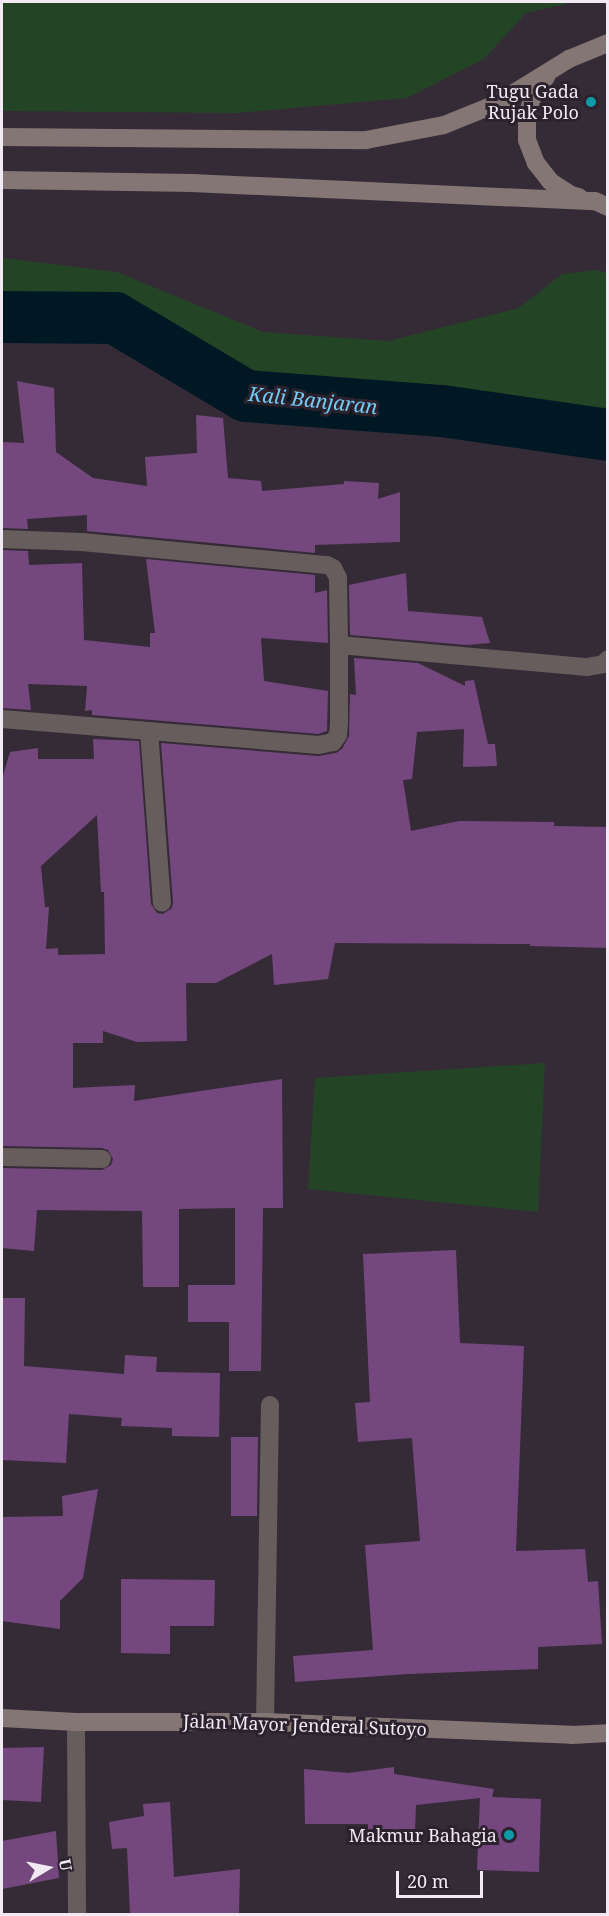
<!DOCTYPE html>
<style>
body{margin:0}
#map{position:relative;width:609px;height:1916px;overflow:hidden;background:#352b37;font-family:"Noto Serif",serif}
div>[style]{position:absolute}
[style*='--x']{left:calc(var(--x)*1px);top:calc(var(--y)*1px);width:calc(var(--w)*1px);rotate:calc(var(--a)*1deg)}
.green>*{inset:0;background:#244426}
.river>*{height:52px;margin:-26px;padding:0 26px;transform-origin:26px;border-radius:26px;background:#001823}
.building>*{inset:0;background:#74487e}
.minor>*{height:18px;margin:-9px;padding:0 9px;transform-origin:9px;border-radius:9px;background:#665d5c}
.tertiary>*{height:18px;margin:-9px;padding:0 9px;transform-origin:9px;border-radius:9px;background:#665d5c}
.secondary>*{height:18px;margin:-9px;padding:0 9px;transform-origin:9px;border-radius:9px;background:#847674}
.dots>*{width:16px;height:16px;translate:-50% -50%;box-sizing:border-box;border:3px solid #2b222d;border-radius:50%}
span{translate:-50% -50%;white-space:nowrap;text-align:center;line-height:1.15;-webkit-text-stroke:6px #2b222d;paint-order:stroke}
.poi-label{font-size:18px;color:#f1eaf2}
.right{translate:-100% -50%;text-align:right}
.street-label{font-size:18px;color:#f1eaf2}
.water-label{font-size:20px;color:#72ccf5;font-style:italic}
.frame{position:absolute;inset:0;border:3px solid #f1eaf2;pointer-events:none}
.north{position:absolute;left:18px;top:1838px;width:60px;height:60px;-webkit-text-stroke:4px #2b222d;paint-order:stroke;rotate:80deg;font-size:16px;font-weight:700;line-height:24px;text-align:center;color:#f1eaf2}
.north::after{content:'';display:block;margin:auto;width:21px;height:27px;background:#f1eaf2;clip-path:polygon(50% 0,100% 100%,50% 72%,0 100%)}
.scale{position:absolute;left:396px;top:1871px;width:87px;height:27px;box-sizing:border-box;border:3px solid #f1eaf2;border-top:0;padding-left:8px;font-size:18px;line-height:21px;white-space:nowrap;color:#f1eaf2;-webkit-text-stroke:4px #2b222d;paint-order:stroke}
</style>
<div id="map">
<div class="green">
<div style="clip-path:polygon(2px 2px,575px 2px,526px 13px,484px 59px,407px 98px,236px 113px,2px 111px)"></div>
<div style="clip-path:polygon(2px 258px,117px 272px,263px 332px,389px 341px,519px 308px,562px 274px,597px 270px,607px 273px,607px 435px,442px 411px,246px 396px,115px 318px,2px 317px)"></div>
<div style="clip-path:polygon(545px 1063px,538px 1212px,308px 1189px,315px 1078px)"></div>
</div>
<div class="river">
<div style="--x:2;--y:317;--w:113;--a:0.5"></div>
<div style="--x:115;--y:318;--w:152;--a:30.8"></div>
<div style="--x:246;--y:396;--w:197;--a:4.4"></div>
<div style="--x:442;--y:411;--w:168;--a:8.2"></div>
</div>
<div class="building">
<div style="clip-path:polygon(17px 381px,54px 388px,56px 452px,93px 478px,147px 486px,145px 457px,197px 453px,196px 415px,223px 418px,228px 478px,261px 481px,262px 491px,344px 484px,344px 481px,379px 483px,378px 499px,400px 492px,400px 542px,315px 545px,315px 553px,87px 531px,87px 515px,27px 519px,28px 529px,2px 528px,2px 442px,24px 443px)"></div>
<div style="clip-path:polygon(2px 550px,28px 551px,29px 565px,82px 563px,84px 640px,150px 647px,150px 633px,155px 633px,146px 559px,315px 575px,315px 593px,327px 590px,328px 643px,261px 638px,264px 681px,328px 691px,327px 731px,318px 734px,92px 715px,92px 710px,85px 711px,87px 686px,28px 684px,31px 710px,2px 708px)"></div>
<div style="clip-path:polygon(406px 573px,408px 611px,482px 617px,490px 643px,467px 645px,350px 635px,349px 585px)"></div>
<div style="clip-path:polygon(evenodd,354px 658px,418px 663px,465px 686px,465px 681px,474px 680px,488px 744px,495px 744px,497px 766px,463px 767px,464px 729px,417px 732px,412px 779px,403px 780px,411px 831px,459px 821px,554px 822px,554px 826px,608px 827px,608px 948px,530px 946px,530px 944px,335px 943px,328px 979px,274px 985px,272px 954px,216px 983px,186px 983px,187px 1041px,137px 1042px,103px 1031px,103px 1043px,73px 1043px,73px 1088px,135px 1085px,134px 1101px,282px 1079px,283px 1208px,263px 1208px,261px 1371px,229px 1371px,229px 1322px,188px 1322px,188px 1285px,235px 1285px,235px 1208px,179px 1209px,179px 1287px,143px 1287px,142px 1211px,37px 1210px,34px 1251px,2px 1248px,2px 1168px,102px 1170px,111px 1165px,113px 1159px,108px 1150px,102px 1148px,2px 1146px,2px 779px,10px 752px,38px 748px,38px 759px,94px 759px,93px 739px,139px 741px,151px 904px,157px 913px,163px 914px,172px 908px,173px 902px,161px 743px,318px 756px,336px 753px,342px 749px,349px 736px,350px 694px,356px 695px,354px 658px,97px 815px,101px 892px,104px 892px,105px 954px,58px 955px,58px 948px,46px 949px,49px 907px,45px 907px,41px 866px,97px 815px)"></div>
<div style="clip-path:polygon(456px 1250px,460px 1343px,524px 1346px,516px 1551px,585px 1549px,588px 1582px,598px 1581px,602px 1644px,538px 1647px,538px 1669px,409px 1674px,295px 1682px,293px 1656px,373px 1650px,365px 1545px,420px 1541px,412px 1438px,358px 1442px,355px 1403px,370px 1402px,363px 1254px)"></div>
<div style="clip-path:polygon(2px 1298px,25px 1298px,24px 1366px,124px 1374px,125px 1355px,157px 1357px,156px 1372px,220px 1373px,219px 1437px,172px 1436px,172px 1428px,121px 1426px,122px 1418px,69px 1414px,66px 1463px,2px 1460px)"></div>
<div style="clip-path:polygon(231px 1437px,258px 1437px,257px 1516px,231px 1516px)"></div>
<div style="clip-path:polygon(98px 1489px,83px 1578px,60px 1601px,60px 1629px,2px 1621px,2px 1517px,63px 1516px,62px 1496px)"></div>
<div style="clip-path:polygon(121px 1579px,215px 1580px,214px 1626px,170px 1626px,170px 1654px,121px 1653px)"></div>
<div style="clip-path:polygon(44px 1747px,41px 1802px,2px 1800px,2px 1748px)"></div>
<div style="clip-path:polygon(394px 1767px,394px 1774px,494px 1789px,492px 1797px,541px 1799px,539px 1872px,477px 1870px,480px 1798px,416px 1805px,415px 1831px,368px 1831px,368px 1824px,305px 1824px,304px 1769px,348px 1773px)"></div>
<div style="clip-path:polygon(170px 1802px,174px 1877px,240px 1869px,239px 1914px,130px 1914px,127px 1848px,112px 1849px,109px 1822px,144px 1816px,143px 1804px)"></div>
<div style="clip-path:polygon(56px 1831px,59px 1878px,2px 1889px,2px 1841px)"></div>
</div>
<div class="minor">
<div style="--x:2;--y:539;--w:80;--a:2.1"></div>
<div style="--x:82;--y:542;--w:246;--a:5.4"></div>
<div style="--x:327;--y:565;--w:7;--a:27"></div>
<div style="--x:333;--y:568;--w:11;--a:63"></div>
<div style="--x:338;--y:578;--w:67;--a:89.1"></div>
<div style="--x:339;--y:645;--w:77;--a:90"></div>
<div style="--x:339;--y:722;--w:13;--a:94"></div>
<div style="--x:338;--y:735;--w:9;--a:126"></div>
<div style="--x:333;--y:742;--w:14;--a:168"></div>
<div style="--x:319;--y:745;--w:318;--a:-175.3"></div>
<div style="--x:339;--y:645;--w:249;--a:5.1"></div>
<div style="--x:587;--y:667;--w:17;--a:-10"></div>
<div style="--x:604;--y:664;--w:6;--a:-51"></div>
<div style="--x:149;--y:731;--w:172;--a:85.7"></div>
<div style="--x:2;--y:1157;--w:100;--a:1.1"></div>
<div style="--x:265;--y:1722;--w:317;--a:-89.1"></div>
</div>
<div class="tertiary">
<div style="--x:76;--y:1722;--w:192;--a:89.7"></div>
</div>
<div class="secondary">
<div style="--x:546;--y:77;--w:19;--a:129"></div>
<div style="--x:534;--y:92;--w:25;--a:106"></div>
<div style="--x:527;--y:116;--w:24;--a:90"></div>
<div style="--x:527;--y:140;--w:25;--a:69"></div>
<div style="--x:536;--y:163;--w:24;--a:52"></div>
<div style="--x:551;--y:182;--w:24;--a:33"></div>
<div style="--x:571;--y:195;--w:8;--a:14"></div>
<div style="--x:2;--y:137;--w:364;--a:0.5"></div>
<div style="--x:366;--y:140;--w:79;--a:-10.9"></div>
<div style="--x:444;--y:125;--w:56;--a:-22"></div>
<div style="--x:496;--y:104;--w:86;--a:-31.7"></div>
<div style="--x:569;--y:59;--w:42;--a:-22.3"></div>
<div style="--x:2;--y:180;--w:190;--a:0.9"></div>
<div style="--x:192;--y:183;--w:403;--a:2.6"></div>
<div style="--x:595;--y:201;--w:14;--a:25"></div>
<div style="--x:2;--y:1718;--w:74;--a:3.1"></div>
<div style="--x:76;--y:1722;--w:189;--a:0"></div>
<div style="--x:265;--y:1722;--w:307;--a:2.4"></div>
<div style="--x:572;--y:1735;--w:36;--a:-3"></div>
</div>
<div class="dots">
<div style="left:591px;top:102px;background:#0f9aa8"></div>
<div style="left:509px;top:1835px;background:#0f9aa8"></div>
</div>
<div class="poi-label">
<span class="right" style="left:579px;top:102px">Tugu Gada<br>Rujak Polo</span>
<span class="right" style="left:497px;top:1835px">Makmur Bahagia</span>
</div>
<div class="street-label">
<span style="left:305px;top:1725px;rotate:2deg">Jalan Mayor Jenderal Sutoyo</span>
</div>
<div class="water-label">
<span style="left:313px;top:400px;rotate:6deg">Kali Banjaran</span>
</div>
<div class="frame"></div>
<div class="north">U</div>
<div class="scale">20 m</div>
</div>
